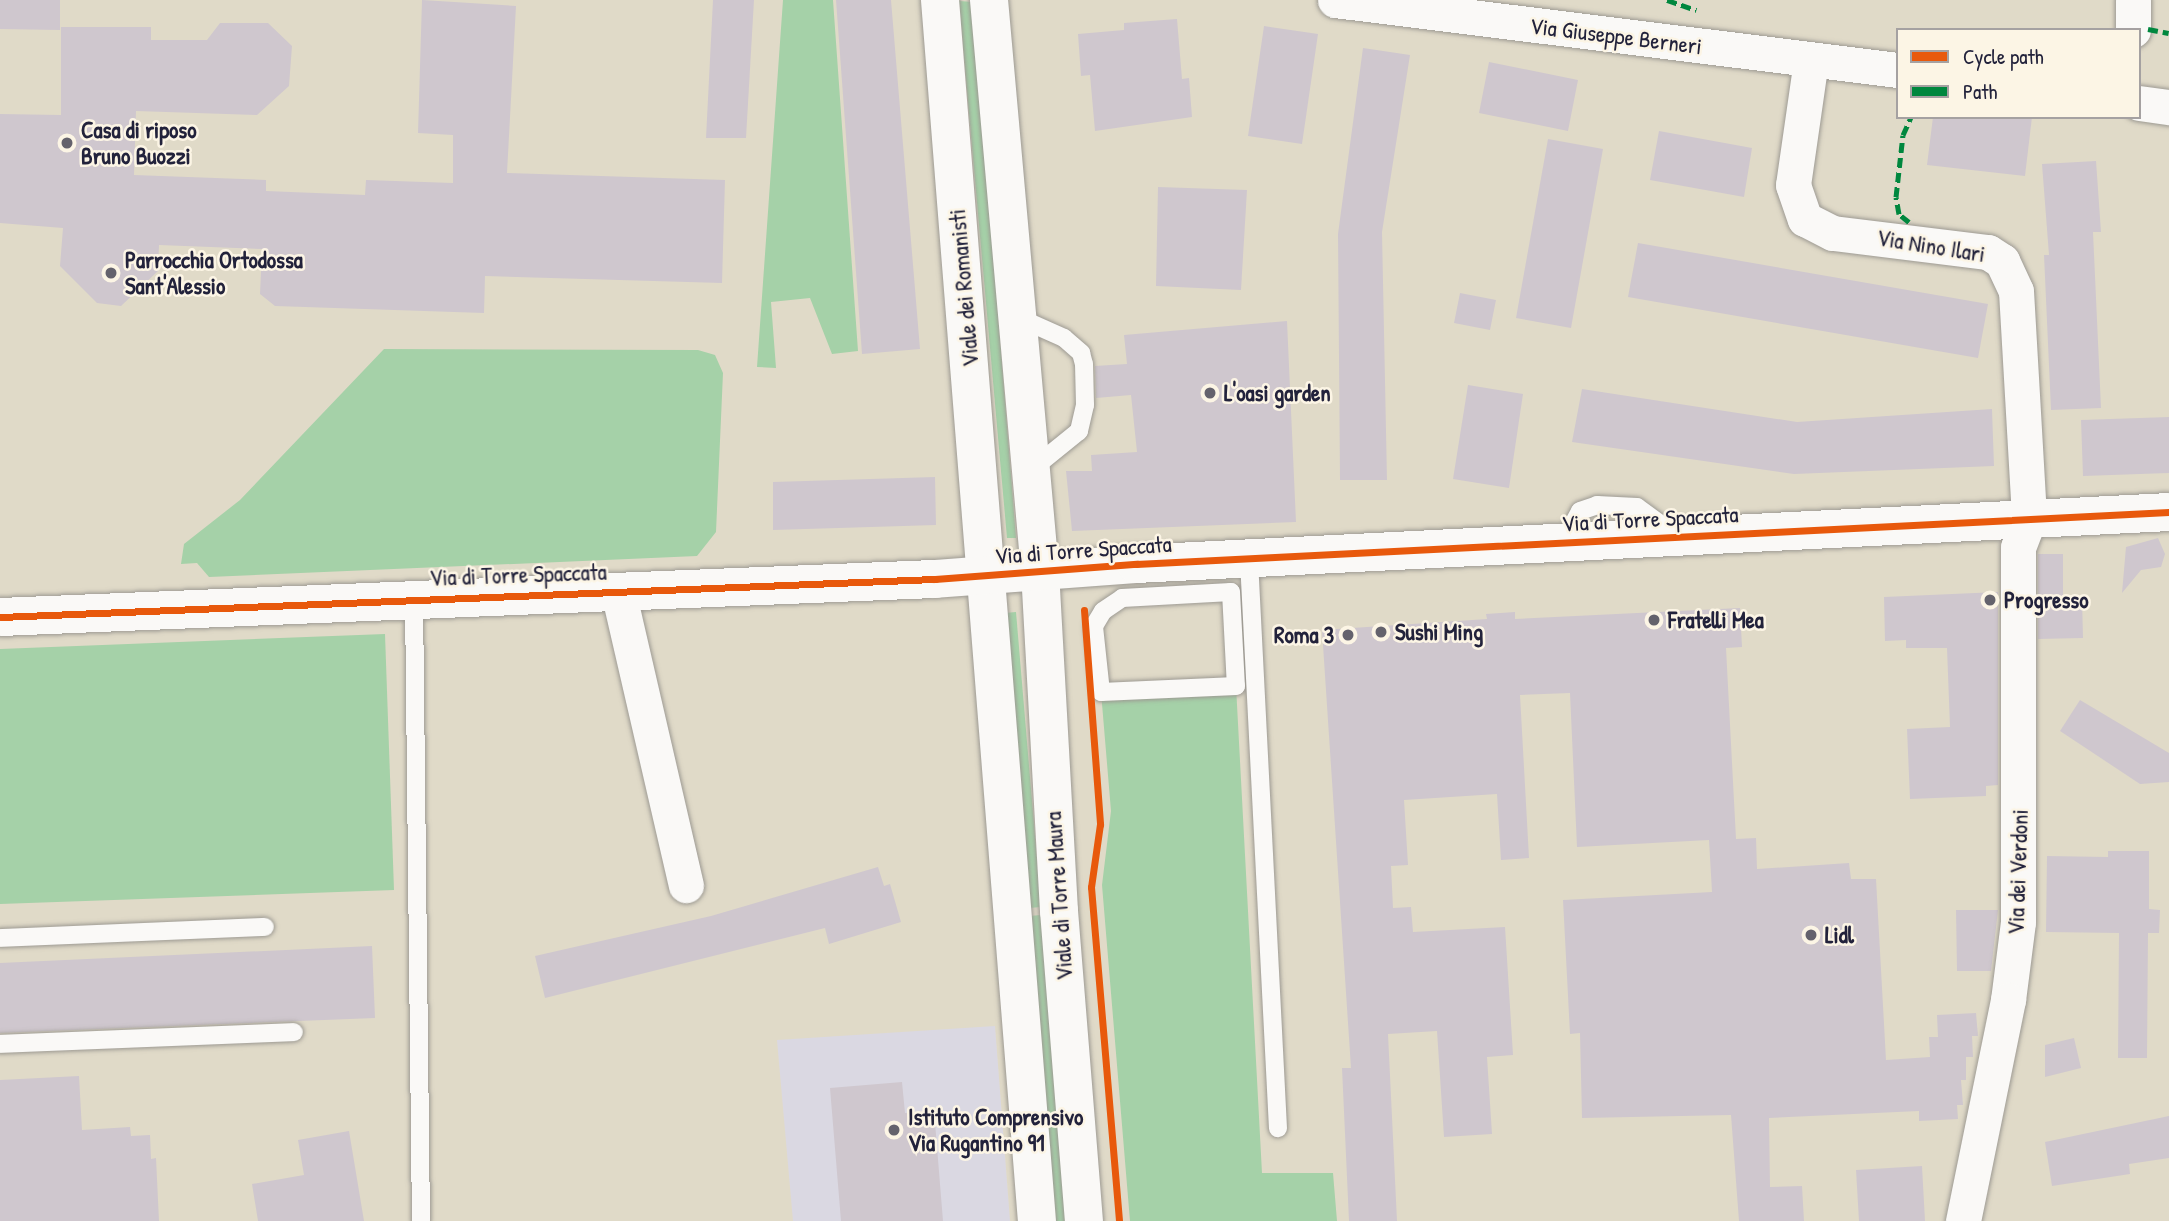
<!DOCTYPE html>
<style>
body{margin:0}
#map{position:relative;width:2169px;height:1221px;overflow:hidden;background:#e0dac8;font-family:"Patrick Hand",sans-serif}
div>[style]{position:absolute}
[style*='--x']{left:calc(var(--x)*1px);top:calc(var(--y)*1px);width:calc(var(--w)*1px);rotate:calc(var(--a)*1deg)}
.built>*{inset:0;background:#dad8e2}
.green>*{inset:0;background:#a5d1a8}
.building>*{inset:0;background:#cfc7ce}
.roads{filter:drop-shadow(0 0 2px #9d9a93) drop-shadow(0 0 2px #9d9a93)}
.service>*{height:18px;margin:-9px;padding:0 9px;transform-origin:9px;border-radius:9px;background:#faf9f7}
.minor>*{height:35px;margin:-17.5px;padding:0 17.5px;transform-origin:17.5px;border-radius:17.5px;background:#faf9f7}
.tertiary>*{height:38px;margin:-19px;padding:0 19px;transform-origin:19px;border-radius:19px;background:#faf9f7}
.quiet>*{height:5px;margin-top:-2.5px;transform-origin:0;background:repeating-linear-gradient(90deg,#00873e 0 10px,transparent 0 15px)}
.cycleway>*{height:7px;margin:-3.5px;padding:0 3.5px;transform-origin:3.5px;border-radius:3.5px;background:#e8590c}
.dots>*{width:19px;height:19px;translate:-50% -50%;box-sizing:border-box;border:4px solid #fcf5e5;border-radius:50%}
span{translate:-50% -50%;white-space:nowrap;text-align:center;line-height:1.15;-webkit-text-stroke:5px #fcf5e5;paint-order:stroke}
.street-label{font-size:23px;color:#22223b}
.poi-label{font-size:23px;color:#22223b;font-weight:700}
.left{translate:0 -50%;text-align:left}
.right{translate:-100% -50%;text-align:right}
.legend{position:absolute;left:1896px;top:28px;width:245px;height:91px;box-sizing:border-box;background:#fcf5e5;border:2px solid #a5a1a1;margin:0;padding:9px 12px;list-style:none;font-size:21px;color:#22223b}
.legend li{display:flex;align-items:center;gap:14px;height:35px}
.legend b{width:35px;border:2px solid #a5a1a1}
</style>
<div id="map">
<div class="built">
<div style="clip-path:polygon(995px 1026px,1010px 1221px,793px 1221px,777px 1040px)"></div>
</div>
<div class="green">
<div style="clip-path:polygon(783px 0,833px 0,858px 351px,832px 354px,810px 298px,771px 302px,776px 368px,757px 367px)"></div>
<div style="clip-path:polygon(959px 1px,973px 2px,1016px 538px,1007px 538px)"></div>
<div style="clip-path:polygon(384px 349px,698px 350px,715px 355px,723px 373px,716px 532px,697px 556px,209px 577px,197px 563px,181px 564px,184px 544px,240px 500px)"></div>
<div style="clip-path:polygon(1016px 612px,1041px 907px,1029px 908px,1005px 613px)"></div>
<div style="clip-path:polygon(385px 634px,394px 890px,0 904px,0 649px)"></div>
<div style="clip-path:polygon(1236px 686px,1262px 1173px,1333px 1173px,1337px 1221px,1130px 1221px,1102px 885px,1111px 811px,1101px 692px)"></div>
<div style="clip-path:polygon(1041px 915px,1067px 1221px,1055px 1221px,1030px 916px)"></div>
</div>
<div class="building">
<div style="clip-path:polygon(0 0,60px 0,60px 30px,0 29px)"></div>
<div style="clip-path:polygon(422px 0,516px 6px,507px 173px,725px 180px,722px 283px,485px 276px,484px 313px,275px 306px,260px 294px,262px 249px,159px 245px,158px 271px,121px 306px,97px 303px,60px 266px,63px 228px,0 223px,0 114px,61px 115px,61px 27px,151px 27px,151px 40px,207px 40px,220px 23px,268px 23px,292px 46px,289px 86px,257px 115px,136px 111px,134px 175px,266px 180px,266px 191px,365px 195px,366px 180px,453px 183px,453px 135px,418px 133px)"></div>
<div style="clip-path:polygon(713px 0,754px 0,746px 138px,706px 138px)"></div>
<div style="clip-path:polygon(836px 0,891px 0,920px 349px,862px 354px)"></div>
<div style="clip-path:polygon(1177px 19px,1182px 79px,1189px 78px,1192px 117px,1095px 131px,1090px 75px,1081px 76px,1078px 34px,1124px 30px,1124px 23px)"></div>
<div style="clip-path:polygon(1264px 26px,1318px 34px,1302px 144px,1248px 136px)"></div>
<div style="clip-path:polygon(1363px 48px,1410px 55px,1382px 232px,1387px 480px,1340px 480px,1338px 234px)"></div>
<div style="clip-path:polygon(1489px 62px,1578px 80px,1568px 131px,1479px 113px)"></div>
<div style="clip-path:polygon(1933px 117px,2032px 117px,2025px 176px,1927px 165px)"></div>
<div style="clip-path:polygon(1659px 131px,1752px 148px,1744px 197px,1650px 180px)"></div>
<div style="clip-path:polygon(1548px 139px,1603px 149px,1571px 328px,1516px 318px)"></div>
<div style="clip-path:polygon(2096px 161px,2101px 232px,2093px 232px,2101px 408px,2051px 410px,2044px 255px,2049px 255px,2042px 164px)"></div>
<div style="clip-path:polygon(1158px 187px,1247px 190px,1241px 290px,1156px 286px)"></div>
<div style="clip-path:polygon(1638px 243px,1988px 304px,1978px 358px,1628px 297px)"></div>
<div style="clip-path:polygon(1460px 293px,1496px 300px,1490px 330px,1454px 323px)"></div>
<div style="clip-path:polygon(1287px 321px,1296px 522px,1072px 531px,1066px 471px,1092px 471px,1091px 455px,1137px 452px,1131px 395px,1096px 398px,1095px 366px,1127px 364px,1124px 335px)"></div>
<div style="clip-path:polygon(1468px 385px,1523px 394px,1509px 488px,1453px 479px)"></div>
<div style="clip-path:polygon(1582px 389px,1797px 422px,1992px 409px,1994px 466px,1794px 474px,1572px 442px)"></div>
<div style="clip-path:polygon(2169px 417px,2169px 473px,2083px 476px,2081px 420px)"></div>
<div style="clip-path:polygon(935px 477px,936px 525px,773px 530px,773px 482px)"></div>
<div style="clip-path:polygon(2158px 538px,2165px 554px,2161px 567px,2141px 570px,2122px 593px,2126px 547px)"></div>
<div style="clip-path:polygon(2038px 554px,2063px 554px,2063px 599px,2082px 598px,2083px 638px,2038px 639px)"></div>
<div style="clip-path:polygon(1998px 592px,1998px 785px,1986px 786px,1986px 796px,1910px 799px,1907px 729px,1950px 727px,1947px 648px,1906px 648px,1906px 640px,1885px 641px,1884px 597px)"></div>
<div style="clip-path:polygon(1740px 608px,1742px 647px,1726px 648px,1736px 839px,1756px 838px,1757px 869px,1849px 863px,1851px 879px,1876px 879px,1886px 1060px,1930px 1057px,1929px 1037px,1938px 1037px,1937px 1015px,1976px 1013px,1978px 1036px,1972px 1036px,1973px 1057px,1966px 1057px,1966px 1080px,1961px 1080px,1963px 1105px,1957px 1105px,1958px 1119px,1919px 1121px,1919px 1111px,1769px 1118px,1770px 1187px,1802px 1186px,1804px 1221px,1739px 1221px,1731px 1115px,1582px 1118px,1580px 1033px,1570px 1034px,1563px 900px,1712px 892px,1709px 840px,1577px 847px,1570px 693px,1520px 695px,1529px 858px,1501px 860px,1497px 794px,1404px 800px,1408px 865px,1391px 866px,1393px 908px,1411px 907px,1413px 932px,1505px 927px,1513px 1055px,1487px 1057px,1492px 1134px,1444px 1137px,1437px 1031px,1388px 1034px,1397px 1221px,1349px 1221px,1342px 1068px,1351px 1068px,1322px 630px,1487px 619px,1486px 614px,1515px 612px,1515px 619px)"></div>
<div style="clip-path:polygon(2080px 700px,2169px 753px,2169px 782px,2140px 784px,2060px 731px)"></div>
<div style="clip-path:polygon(2108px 851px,2149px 851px,2149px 909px,2160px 910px,2159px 933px,2148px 933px,2147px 1058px,2118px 1058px,2119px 933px,2046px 932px,2047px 856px,2108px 857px)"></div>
<div style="clip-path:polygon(878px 867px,884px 886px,890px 884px,901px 922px,829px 944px,825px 928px,545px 998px,535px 956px,711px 916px)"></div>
<div style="clip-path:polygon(1956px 910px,1998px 910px,1991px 971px,1957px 971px)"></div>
<div style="clip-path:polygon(372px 946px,375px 1018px,0 1033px,0 963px)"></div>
<div style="clip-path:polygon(2074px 1038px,2081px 1068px,2045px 1077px,2045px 1045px)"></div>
<div style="clip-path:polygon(79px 1076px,82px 1130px,130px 1127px,131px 1136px,150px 1135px,151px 1159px,156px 1158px,159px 1221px,0 1221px,0 1080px)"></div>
<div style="clip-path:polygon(902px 1082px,905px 1113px,934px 1110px,943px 1221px,841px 1221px,830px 1088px)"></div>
<div style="clip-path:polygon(2169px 1116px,2169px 1158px,2129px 1164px,2130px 1174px,2052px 1186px,2045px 1142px)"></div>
<div style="clip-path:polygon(349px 1131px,364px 1221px,258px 1221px,252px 1184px,304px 1175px,298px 1140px)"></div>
<div style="clip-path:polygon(1922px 1166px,1925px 1221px,1859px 1221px,1856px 1170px)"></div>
</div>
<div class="roads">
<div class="service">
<div style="--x:1017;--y:317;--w:51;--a:24.1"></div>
<div style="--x:1064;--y:338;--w:23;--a:41"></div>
<div style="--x:1081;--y:353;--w:11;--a:75"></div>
<div style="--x:1084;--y:364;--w:41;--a:88.6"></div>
<div style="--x:1085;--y:405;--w:27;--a:103"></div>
<div style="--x:1079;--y:431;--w:62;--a:140.9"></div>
<div style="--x:1563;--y:542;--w:35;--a:-61"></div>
<div style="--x:1580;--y:511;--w:18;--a:-19"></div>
<div style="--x:1597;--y:505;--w:40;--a:2.9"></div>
<div style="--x:1637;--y:507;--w:42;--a:36.3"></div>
<div style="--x:1249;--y:560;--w:569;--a:87.08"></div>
<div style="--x:1231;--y:592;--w:94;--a:87"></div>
<div style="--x:1236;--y:686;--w:135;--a:177.5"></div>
<div style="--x:1101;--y:692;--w:66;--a:-96.1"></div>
<div style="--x:1094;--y:626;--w:17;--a:-59"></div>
<div style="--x:1103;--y:611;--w:23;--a:-34"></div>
<div style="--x:1122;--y:598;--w:109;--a:-3.2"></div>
<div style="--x:414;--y:599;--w:622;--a:89.36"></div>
<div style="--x:0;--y:938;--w:265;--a:-2.4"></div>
<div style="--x:0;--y:1044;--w:294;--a:-2.3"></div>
</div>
<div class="minor">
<div style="--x:1335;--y:0;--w:567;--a:7.09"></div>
<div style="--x:2133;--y:30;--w:30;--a:-90"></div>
<div style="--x:1811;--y:60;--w:126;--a:98.2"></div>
<div style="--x:1793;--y:185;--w:36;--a:71"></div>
<div style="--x:1805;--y:219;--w:31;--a:27"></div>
<div style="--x:1833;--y:233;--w:156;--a:7"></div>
<div style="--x:1988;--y:252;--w:17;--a:33"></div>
<div style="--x:2002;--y:261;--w:33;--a:65"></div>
<div style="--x:2016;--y:291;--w:228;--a:86.7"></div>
<div style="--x:2029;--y:519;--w:30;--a:111"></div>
<div style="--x:2018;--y:547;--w:375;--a:90"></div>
<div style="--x:2018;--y:922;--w:79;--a:97.3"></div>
<div style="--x:2008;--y:1000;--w:226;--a:101.5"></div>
<div style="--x:2139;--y:103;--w:30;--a:8"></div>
<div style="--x:618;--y:591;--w:302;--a:77"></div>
</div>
<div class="tertiary">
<div style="--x:940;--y:0;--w:1225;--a:85.46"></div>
<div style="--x:989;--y:0;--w:573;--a:84.9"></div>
<div style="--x:1040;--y:571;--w:341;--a:86.8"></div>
<div style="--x:1059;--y:911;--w:311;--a:85.4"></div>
<div style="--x:0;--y:617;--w:936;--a:-2.33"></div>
<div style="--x:935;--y:579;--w:202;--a:-4.3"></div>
<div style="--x:1136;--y:564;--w:1034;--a:-2.88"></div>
</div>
</div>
<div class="quiet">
<div style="--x:1667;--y:0;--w:31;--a:19"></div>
<div style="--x:2148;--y:29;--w:21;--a:11"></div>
<div style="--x:1909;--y:222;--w:13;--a:-141"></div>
<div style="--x:1899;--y:214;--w:17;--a:-100"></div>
<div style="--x:1896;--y:197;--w:62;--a:-83.6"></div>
<div style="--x:1903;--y:135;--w:20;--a:-66"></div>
</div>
<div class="cycleway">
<div style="--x:1084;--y:610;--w:215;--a:85.7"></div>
<div style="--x:1100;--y:824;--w:64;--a:98.1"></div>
<div style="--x:1091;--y:887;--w:335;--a:85.2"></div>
<div style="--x:0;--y:617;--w:936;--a:-2.33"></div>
<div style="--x:935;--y:579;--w:202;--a:-4.3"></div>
<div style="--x:1136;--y:564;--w:1034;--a:-2.88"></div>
</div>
<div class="dots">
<div style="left:67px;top:143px;background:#64626c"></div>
<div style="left:111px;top:273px;background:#64626c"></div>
<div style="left:1210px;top:393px;background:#64626c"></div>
<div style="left:1990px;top:600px;background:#64626c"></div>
<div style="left:1654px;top:620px;background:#64626c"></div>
<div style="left:1381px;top:632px;background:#64626c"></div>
<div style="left:1348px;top:635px;background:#64626c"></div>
<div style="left:1811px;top:935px;background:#64626c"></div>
<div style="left:894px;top:1130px;background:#64626c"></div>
</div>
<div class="street-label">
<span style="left:1616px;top:36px;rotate:7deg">Via Giuseppe Berneri</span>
<span style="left:1931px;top:246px;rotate:9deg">Via Nino Ilari</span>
<span style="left:964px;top:288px;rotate:-95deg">Viale dei Romanisti</span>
<span style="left:1650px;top:519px;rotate:-3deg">Via di Torre Spaccata</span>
<span style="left:1083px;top:550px;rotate:-4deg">Via di Torre Spaccata</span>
<span style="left:518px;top:575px;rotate:-2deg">Via di Torre Spaccata</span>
<span style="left:2018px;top:872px;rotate:-88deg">Via dei Verdoni</span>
<span style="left:1059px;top:896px;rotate:-94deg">Viale di Torre Maura</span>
</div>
<div class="poi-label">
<span class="left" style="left:81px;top:143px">Casa di riposo<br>Bruno Buozzi</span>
<span class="left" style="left:125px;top:273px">Parrocchia Ortodossa<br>Sant'Alessio</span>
<span class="left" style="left:1224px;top:393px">L'oasi garden</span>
<span class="left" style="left:2004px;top:600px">Progresso</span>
<span class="left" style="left:1668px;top:620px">Fratelli Mea</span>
<span class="left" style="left:1395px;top:632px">Sushi Ming</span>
<span class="right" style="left:1334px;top:635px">Roma 3</span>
<span class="left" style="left:1825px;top:935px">Lidl</span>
<span class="left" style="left:908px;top:1130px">Istituto Comprensivo<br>Via Rugantino 91</span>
</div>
<ul class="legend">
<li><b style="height:9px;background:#e8590c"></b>Cycle path</li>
<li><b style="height:9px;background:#00873e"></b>Path</li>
</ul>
</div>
